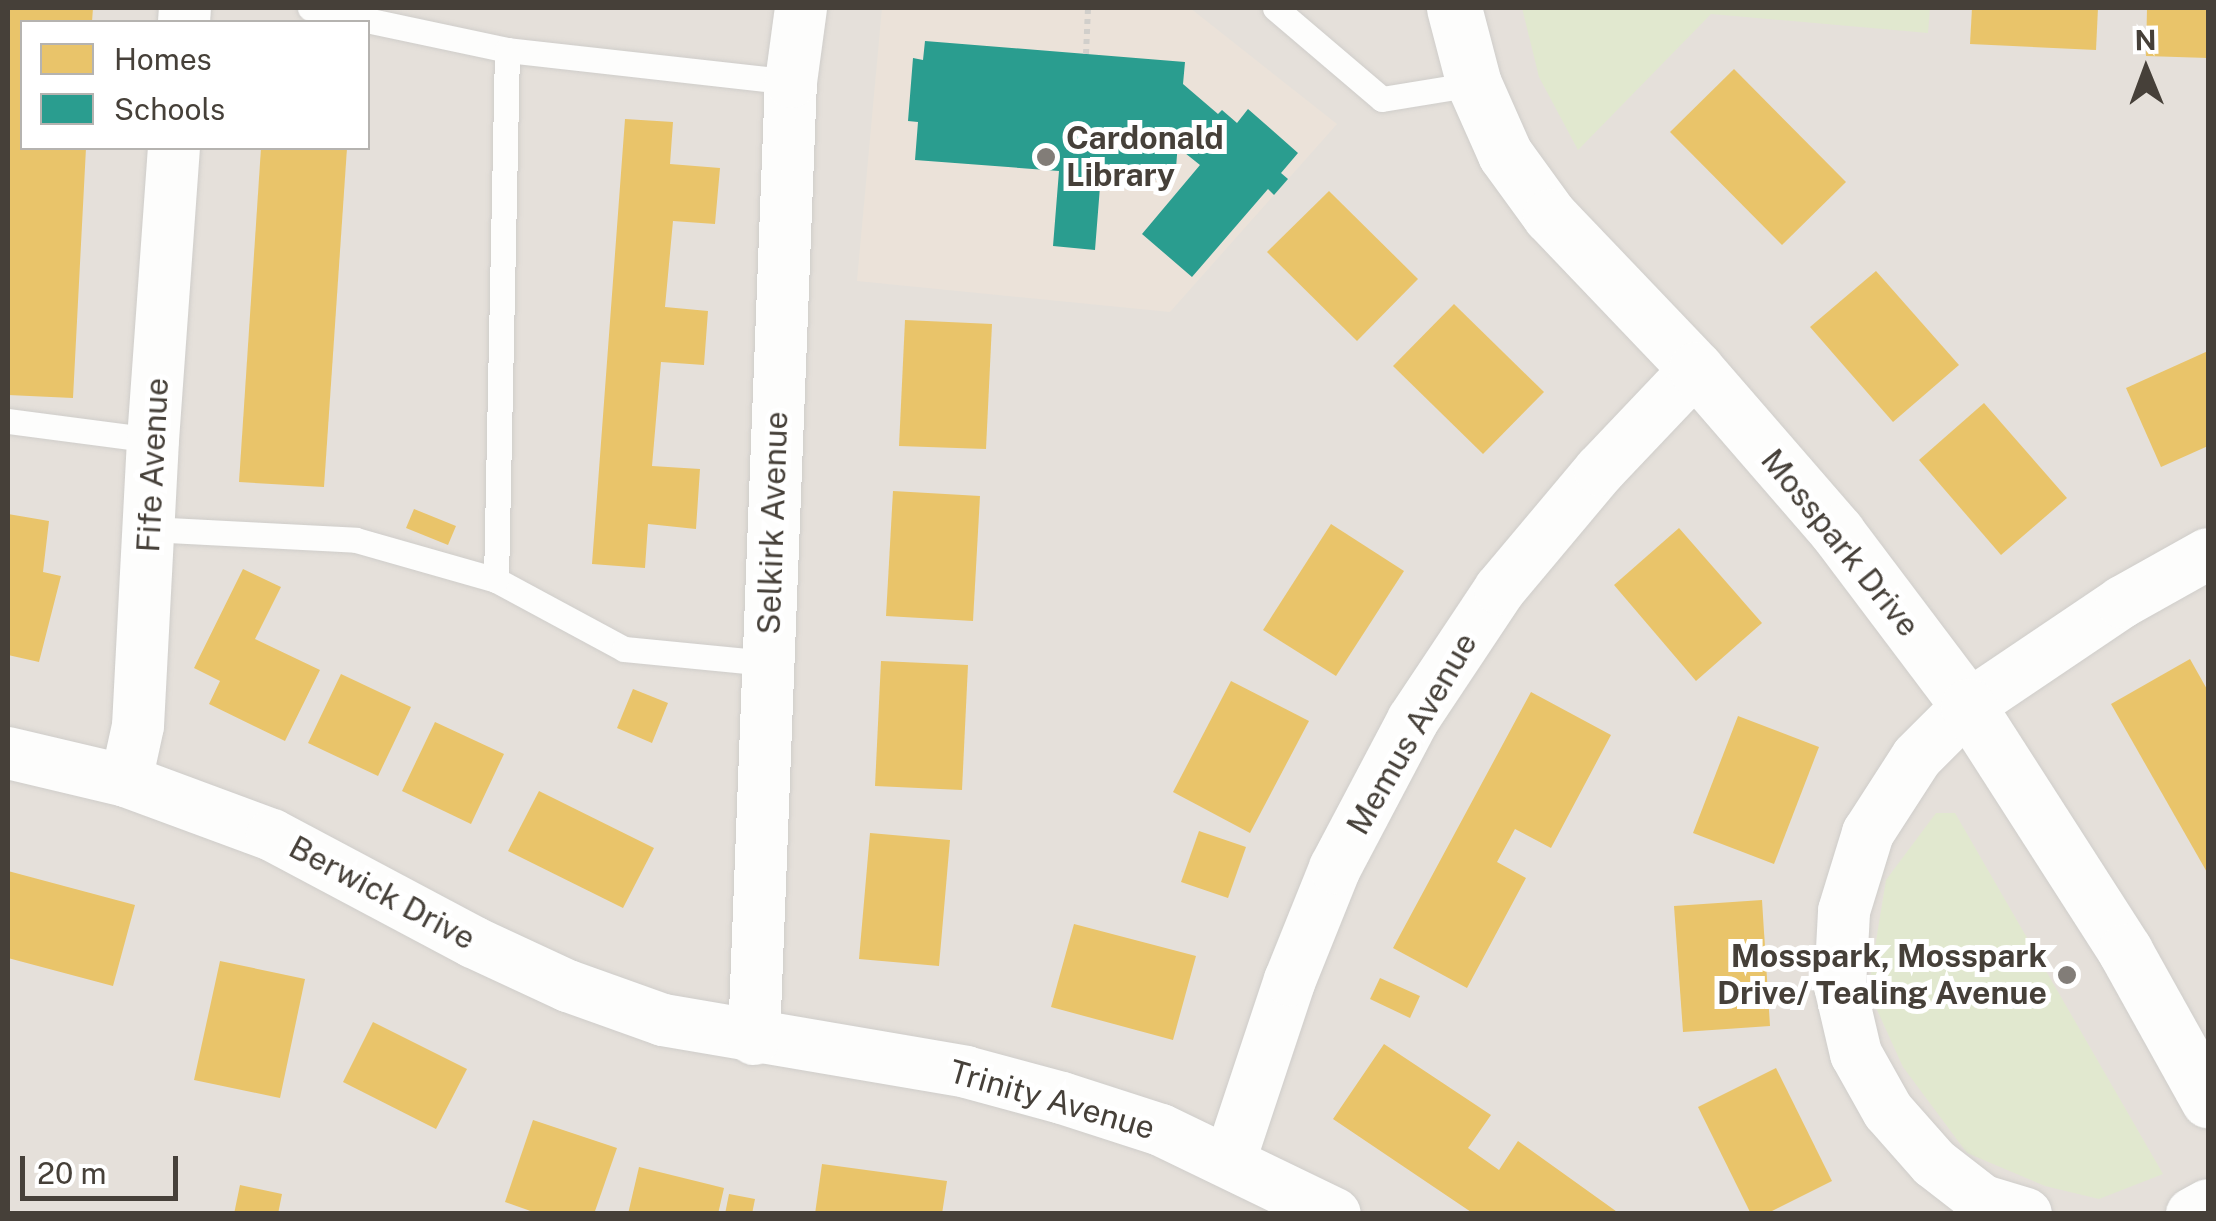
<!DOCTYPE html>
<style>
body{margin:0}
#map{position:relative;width:2216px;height:1221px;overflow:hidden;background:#f1efec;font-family:"Public Sans",sans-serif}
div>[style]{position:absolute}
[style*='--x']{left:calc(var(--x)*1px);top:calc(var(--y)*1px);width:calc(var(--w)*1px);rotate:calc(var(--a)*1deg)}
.residential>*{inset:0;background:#e5e0da}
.commercial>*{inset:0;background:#ebe2d9}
.green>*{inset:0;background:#e1e8cf}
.homes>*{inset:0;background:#e9c46a}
.schools>*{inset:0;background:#2a9d8f}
.path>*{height:6px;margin-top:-3px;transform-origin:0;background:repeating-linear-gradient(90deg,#d1cfcb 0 5px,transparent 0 10px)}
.roads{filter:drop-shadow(0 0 2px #cfcdca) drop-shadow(0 0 2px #cfcdca)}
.service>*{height:25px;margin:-12.5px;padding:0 12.5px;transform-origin:12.5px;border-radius:12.5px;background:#fdfdfc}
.minor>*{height:52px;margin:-26px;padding:0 26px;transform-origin:26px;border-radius:26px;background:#fdfdfc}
.tertiary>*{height:55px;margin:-27.5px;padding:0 27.5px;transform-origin:27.5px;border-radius:27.5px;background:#fdfdfc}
.dots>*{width:28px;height:28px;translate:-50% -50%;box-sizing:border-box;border:5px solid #fff;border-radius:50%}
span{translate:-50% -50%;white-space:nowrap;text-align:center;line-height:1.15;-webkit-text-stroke:10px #fff;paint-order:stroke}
.poi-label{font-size:32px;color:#464039;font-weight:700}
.left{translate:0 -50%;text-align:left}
.right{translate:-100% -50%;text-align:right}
.street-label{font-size:32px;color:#464039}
.frame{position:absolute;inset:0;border:10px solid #464039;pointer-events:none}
.legend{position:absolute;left:20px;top:20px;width:350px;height:130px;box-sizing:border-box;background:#fff;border:2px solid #b5b3b0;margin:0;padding:12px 18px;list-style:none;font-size:30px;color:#464039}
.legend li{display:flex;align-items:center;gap:20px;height:50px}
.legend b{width:50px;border:2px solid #b5b3b0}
.north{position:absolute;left:2096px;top:20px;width:100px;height:100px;-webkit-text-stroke:8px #fff;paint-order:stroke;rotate:359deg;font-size:28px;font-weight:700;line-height:40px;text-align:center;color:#464039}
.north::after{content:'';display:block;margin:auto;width:35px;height:45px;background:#464039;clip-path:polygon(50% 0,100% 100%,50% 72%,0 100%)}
.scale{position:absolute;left:20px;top:1156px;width:158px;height:45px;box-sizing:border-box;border:5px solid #464039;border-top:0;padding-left:12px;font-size:30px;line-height:35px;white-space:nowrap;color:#464039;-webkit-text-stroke:8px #fff;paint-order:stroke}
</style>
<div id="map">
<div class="residential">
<div style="clip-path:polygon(evenodd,8px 8px,2208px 8px,2208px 1213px,8px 1213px,8px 8px,22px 22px,368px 22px,368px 148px,22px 148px,22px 22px)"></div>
</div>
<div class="commercial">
<div style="clip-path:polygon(882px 8px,1190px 8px,1337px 124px,1170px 312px,857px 281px)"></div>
</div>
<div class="green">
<div style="clip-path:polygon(1522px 8px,1930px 8px,1928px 33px,1711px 14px,1578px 150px,1539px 77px)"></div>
<div style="clip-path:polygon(1936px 813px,1955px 813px,2163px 1174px,2099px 1199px,2045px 1186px,1967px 1153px,1903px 1067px,1868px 990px,1886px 880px)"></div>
</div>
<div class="homes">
<div style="clip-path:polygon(8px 8px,93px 8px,92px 22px,22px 22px,22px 148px,86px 148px,73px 398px,8px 395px)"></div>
<div style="clip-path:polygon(1972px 8px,2098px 8px,2096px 50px,1970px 44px)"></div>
<div style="clip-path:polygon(2147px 8px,2208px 8px,2208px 58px,2146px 56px)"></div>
<div style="clip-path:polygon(1734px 69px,1846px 182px,1782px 245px,1670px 132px)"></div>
<div style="clip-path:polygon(625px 119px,673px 122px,670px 164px,720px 168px,715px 224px,673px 221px,665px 307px,708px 311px,704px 365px,661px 362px,652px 466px,700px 469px,696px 529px,648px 524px,645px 568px,592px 564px)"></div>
<div style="clip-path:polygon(261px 148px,347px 148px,324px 487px,239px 482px)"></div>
<div style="clip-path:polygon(1329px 191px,1418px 279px,1357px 341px,1267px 252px)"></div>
<div style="clip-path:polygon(1876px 271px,1959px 365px,1893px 422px,1810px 327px)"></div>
<div style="clip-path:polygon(1454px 304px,1544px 392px,1483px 454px,1393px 366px)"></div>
<div style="clip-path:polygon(905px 320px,992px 324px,986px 449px,899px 446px)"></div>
<div style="clip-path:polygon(2208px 351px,2208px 446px,2161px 467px,2126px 388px)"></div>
<div style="clip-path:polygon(1984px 403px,2067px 498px,2001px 555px,1919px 460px)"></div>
<div style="clip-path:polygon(893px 491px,980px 496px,973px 621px,886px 616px)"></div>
<div style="clip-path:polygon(414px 509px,456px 526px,448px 545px,406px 528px)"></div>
<div style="clip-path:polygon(8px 514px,49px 521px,43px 572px,61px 576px,39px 662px,8px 655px)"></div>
<div style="clip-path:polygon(1331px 524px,1404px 571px,1336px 676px,1263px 630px)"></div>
<div style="clip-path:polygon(1679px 528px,1762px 623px,1696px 681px,1614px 585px)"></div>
<div style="clip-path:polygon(243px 569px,281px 587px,255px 639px,320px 670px,285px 741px,209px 704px,220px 681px,194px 668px)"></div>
<div style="clip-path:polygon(2190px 659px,2208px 691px,2208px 874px,2111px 704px)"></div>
<div style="clip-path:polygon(881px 661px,968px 665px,962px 790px,875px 786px)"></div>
<div style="clip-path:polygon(341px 674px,411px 707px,378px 776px,308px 743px)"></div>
<div style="clip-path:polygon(1231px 681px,1309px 721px,1250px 833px,1173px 792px)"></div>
<div style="clip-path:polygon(633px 689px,668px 703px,652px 743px,617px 728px)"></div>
<div style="clip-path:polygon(1531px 692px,1611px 735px,1551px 848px,1515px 829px,1497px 862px,1526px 878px,1467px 988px,1393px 948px)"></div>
<div style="clip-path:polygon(1738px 716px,1819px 747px,1774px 864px,1693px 833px)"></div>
<div style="clip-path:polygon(435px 722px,504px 754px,471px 824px,402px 791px)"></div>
<div style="clip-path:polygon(539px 791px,654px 848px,623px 908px,508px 851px)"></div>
<div style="clip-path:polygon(1199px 831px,1246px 847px,1228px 898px,1181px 882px)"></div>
<div style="clip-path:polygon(870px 833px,950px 840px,939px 966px,859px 959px)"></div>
<div style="clip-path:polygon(8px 871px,135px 905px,113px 986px,8px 958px)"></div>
<div style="clip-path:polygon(1762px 900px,1770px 1026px,1683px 1032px,1674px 906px)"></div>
<div style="clip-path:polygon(1074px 924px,1196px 956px,1173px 1040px,1051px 1007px)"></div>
<div style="clip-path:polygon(220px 961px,305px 979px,280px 1098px,194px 1080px)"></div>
<div style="clip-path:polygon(1380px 978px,1420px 996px,1410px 1018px,1370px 999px)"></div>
<div style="clip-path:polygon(373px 1022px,467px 1069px,436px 1129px,343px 1082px)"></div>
<div style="clip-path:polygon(1384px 1044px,1491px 1115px,1468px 1148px,1499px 1170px,1518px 1141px,1620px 1214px,1474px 1214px,1333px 1119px)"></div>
<div style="clip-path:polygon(1776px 1068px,1832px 1181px,1766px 1214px,1751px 1214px,1698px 1107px)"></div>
<div style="clip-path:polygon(533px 1120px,617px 1148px,594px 1214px,539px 1214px,505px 1202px)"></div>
<div style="clip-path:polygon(822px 1164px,947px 1181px,942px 1214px,815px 1214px)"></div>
<div style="clip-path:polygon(639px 1167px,724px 1188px,718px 1214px,628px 1214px)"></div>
<div style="clip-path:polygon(240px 1185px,282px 1194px,278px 1214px,234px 1214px)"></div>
<div style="clip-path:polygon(729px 1194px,755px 1199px,752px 1214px,725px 1214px)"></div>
</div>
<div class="schools">
<div style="clip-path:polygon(925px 41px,1185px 62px,1183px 84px,1218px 114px,1222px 110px,1237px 123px,1248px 109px,1298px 153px,1281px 173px,1288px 179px,1274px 195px,1268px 189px,1192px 277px,1142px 234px,1200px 165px,1185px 153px,1195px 142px,1179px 129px,1175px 181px,1101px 174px,1095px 250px,1053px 246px,1059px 171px,915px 160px,918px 122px,908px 121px,913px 58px,923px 60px)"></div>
</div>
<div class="path">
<div style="--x:1086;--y:54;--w:46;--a:-87.5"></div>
</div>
<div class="roads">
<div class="service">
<div style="--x:310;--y:8;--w:201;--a:12"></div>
<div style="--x:507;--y:50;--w:286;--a:6.4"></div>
<div style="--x:1275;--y:8;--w:140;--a:40.4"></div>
<div style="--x:1382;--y:99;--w:93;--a:-9.3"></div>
<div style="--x:8;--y:421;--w:146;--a:7.5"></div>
<div style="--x:149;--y:529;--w:207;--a:3"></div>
<div style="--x:356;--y:540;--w:146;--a:15.9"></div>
<div style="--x:496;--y:580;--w:145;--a:28.3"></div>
<div style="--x:624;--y:649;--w:144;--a:5.6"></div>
<div style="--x:496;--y:580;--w:530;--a:-88.81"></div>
</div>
<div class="minor">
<div style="--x:184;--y:22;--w:14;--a:-86"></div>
<div style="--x:8;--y:753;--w:121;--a:13.3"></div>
<div style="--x:126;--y:781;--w:156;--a:20.3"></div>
<div style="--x:272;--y:835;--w:228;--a:28"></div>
<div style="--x:473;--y:942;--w:105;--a:24.9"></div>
<div style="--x:568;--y:986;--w:101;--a:19.7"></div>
<div style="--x:663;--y:1020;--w:307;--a:9.7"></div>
<div style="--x:966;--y:1072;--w:99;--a:15.2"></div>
<div style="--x:1062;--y:1098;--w:104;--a:17.9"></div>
<div style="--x:1161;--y:1130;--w:193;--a:25.8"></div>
<div style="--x:126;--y:781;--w:56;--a:-77.7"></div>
<div style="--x:138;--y:726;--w:286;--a:-87"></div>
<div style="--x:153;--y:440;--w:293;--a:-85.9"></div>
<div style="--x:754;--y:1039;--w:958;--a:-87.79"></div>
<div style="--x:791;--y:82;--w:75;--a:-82.3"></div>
<div style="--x:1230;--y:1160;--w:190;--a:-71.6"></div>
<div style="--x:1290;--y:980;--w:121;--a:-68.1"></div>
<div style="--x:1335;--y:868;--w:167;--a:-62.2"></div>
<div style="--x:1413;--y:720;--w:157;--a:-56.4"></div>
<div style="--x:1500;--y:589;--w:155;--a:-50"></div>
<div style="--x:1600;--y:470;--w:139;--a:-46.5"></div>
<div style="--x:2026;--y:1214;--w:45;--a:-163.2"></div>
<div style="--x:1983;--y:1201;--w:62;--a:-142.2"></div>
<div style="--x:1934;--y:1163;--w:69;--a:-131.5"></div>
<div style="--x:1888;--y:1111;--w:65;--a:-119.3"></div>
<div style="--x:1856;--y:1054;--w:70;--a:-103.2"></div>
<div style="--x:1840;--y:986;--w:75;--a:-86.9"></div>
<div style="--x:1844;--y:911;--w:82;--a:-72.9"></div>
<div style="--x:1868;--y:833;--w:90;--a:-57.2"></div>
<div style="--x:1917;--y:757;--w:72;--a:-45"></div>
<div style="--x:1968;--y:706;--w:186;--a:-34"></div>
<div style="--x:2122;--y:602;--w:98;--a:-29.2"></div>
<div style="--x:2192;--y:1214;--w:18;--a:-29"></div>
</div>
<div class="tertiary">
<div style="--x:1454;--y:8;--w:79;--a:75.3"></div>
<div style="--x:1474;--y:84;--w:77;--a:66.1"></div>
<div style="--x:1505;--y:154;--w:77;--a:54"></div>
<div style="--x:1550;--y:216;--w:211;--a:46.3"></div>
<div style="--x:1696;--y:369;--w:216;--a:49.1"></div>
<div style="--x:1837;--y:532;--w:218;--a:53"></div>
<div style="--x:1968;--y:706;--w:291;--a:57.3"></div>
<div style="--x:2125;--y:951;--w:171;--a:60.9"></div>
</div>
</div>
<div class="dots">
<div style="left:1046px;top:157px;background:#827d78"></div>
<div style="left:2067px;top:975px;background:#827d78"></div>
</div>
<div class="poi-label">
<span class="left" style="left:1066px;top:157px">Cardonald<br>Library</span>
<span class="right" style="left:2047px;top:975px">Mosspark, Mosspark<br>Drive/ Tealing Avenue</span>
</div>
<div class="street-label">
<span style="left:153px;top:465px;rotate:-87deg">Fife Avenue</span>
<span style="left:773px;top:523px;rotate:-88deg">Selkirk Avenue</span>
<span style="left:1840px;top:543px;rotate:51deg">Mosspark Drive</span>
<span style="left:1412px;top:734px;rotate:-60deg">Memus Avenue</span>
<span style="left:382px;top:893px;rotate:28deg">Berwick Drive</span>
<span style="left:1052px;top:1100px;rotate:16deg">Trinity Avenue</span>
</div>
<div class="frame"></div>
<ul class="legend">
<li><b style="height:28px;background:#e9c46a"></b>Homes</li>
<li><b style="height:28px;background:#2a9d8f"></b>Schools</li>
</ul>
<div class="north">N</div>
<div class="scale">20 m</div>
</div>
